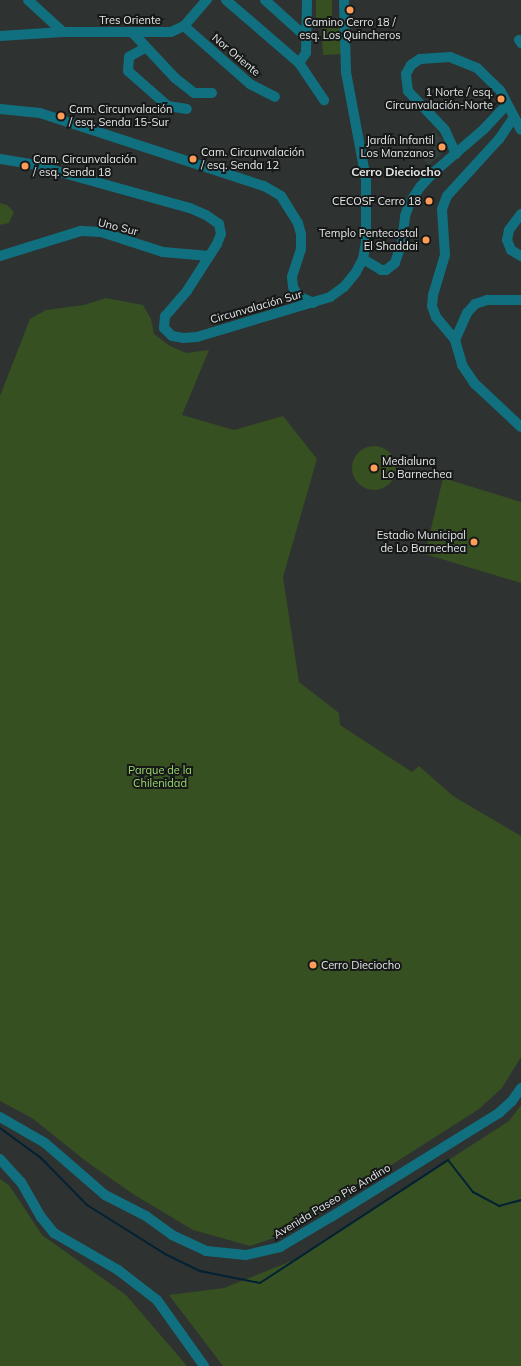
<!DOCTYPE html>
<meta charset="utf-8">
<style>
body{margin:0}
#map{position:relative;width:521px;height:1366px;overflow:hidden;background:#2e3231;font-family:Mulish,sans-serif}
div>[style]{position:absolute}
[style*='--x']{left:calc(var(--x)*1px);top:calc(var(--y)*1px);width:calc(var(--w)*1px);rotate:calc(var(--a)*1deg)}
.built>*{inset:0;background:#323d3c}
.green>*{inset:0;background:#365021}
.round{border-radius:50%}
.stream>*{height:2px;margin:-1px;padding:0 1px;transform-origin:1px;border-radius:1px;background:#022133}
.minor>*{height:10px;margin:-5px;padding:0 5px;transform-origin:5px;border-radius:5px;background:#11707f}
.dots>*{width:11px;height:11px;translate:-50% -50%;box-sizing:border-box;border:2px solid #171919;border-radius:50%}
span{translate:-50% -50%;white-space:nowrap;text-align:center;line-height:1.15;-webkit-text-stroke:4px #171919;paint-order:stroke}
.street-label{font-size:11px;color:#e4e7e7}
.poi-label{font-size:11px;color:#e4e7e7}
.right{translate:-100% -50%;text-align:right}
.left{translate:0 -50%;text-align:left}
.park-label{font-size:11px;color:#9ad86a}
.neighbourhood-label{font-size:12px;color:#e4e7e7;font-weight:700}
</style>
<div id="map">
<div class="built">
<div style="clip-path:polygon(434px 130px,449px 147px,429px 165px,422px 158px,436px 146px,427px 136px)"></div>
</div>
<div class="green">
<div style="clip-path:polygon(316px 0,332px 0,332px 22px,316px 22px)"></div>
<div style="clip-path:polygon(340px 24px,342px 54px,323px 55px,321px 25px)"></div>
<div style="clip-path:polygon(0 203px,7px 205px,14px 212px,9px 223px,0 225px)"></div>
<div style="clip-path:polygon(106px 298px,143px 305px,151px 319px,154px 334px,170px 346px,186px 353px,209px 350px,182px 415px,234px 430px,283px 416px,317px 459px,283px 577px,299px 682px,339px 713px,340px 725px,412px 772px,419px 766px,453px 796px,521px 836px,521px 1057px,502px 1088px,479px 1109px,282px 1235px,250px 1246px,193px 1230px,133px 1194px,87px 1162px,32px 1118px,0 1101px,0 396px,30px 319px,46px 310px,84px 305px)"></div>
<div class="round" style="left:352px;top:446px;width:44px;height:44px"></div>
<div style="clip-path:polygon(443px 478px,521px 502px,521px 583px,425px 554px)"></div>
<div style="clip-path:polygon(521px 1105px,521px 1366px,223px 1366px,169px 1295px,224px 1288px,294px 1260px,509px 1121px)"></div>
<div style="clip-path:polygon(0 1179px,9px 1185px,42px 1235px,126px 1295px,187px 1366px,0 1366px)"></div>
</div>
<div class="stream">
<div style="--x:0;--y:1128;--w:51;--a:36.2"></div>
<div style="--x:41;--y:1158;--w:66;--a:45.6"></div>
<div style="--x:87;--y:1205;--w:92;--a:32.1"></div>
<div style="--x:165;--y:1254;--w:39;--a:26"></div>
<div style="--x:200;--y:1271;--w:61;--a:11.3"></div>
<div style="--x:260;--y:1283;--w:225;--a:-33.2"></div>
<div style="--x:448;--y:1160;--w:41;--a:52"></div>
<div style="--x:473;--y:1192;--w:30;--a:28"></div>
<div style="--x:499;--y:1206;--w:23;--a:-15"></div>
</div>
<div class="minor">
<div style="--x:28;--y:0;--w:47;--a:42.4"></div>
<div style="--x:226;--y:0;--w:96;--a:40.8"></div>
<div style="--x:299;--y:63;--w:45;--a:56"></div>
<div style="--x:265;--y:0;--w:55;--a:42.1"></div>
<div style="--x:184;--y:26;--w:88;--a:41.3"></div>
<div style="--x:250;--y:84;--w:28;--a:27"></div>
<div style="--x:132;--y:32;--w:63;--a:46.9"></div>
<div style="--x:175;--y:78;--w:24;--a:38"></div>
<div style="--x:194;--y:93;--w:18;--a:0"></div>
<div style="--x:0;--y:36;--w:63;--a:-3.6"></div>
<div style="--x:63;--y:32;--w:108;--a:0"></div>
<div style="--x:171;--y:32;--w:14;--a:-25"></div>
<div style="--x:184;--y:26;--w:35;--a:-49"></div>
<div style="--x:519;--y:40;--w:4;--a:56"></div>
<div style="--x:145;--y:48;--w:18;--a:151"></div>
<div style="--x:129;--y:57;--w:14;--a:94"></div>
<div style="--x:128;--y:71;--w:53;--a:41.2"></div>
<div style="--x:168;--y:106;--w:19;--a:9"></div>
<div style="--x:299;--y:63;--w:12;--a:-55"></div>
<div style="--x:306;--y:53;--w:53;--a:-88.9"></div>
<div style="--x:0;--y:109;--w:40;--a:5.7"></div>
<div style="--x:40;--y:113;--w:236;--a:18.1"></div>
<div style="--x:264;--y:186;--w:20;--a:30"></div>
<div style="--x:281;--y:196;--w:32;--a:58"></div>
<div style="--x:298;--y:223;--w:11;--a:75"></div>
<div style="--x:301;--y:234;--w:15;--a:90"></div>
<div style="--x:301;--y:249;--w:29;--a:108"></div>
<div style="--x:292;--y:277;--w:10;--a:84"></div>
<div style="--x:293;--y:287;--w:10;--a:61"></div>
<div style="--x:298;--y:296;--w:17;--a:24"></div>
<div style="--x:514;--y:117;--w:27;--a:124"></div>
<div style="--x:499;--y:139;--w:77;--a:132.4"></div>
<div style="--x:447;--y:196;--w:14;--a:111"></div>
<div style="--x:442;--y:209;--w:46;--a:86.3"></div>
<div style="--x:445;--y:255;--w:42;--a:106.7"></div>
<div style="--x:433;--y:295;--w:11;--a:95"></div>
<div style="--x:432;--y:306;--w:12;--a:70"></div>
<div style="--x:436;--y:317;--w:30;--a:50"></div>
<div style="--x:455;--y:340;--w:26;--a:74"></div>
<div style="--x:462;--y:365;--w:22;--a:56"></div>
<div style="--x:474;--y:383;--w:64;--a:43.1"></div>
<div style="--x:456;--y:154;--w:26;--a:-115"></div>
<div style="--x:445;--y:130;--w:54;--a:-133.5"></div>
<div style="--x:408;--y:91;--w:17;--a:-97"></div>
<div style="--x:406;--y:74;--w:10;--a:-61"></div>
<div style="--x:411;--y:65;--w:11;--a:-34"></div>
<div style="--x:420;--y:59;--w:30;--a:-4"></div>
<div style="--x:450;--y:57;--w:29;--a:22"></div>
<div style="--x:477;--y:68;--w:32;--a:44"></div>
<div style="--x:500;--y:90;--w:45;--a:62.3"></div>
<div style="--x:0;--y:159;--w:31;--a:9"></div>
<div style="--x:31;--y:164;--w:165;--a:15.5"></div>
<div style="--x:190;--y:208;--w:17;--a:24"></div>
<div style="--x:206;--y:215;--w:16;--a:35"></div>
<div style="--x:219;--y:224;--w:10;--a:79"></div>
<div style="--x:221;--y:234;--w:11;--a:112"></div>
<div style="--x:217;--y:244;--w:56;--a:122.6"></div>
<div style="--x:187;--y:291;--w:33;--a:131"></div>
<div style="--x:165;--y:316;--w:12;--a:95"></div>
<div style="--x:164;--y:328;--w:11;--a:45"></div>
<div style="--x:172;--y:336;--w:11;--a:10"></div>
<div style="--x:183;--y:338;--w:14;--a:-4"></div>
<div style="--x:197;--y:337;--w:139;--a:-16.7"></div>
<div style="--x:330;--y:297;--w:17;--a:-36"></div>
<div style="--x:344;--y:287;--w:19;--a:-51"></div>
<div style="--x:356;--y:272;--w:15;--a:-62"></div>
<div style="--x:363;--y:259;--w:17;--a:-80"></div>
<div style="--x:366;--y:242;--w:63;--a:-90"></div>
<div style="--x:366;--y:179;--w:109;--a:-100.6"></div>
<div style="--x:346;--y:72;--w:72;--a:-91.6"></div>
<div style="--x:521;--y:214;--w:20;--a:127"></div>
<div style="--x:509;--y:230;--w:10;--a:101"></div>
<div style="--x:507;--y:240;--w:11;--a:68"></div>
<div style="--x:511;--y:250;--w:12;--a:31"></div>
<div style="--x:0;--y:256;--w:85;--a:-17.2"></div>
<div style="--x:81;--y:231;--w:20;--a:3"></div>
<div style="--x:101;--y:232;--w:65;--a:17.9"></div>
<div style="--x:163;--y:252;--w:46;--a:5"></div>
<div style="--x:363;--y:259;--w:21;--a:31"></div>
<div style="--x:381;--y:270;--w:5;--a:0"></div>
<div style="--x:386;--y:270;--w:11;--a:-38"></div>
<div style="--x:395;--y:263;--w:22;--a:-72"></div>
<div style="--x:402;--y:242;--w:26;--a:-83"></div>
<div style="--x:405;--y:216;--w:15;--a:-70"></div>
<div style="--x:410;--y:202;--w:18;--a:-56"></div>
<div style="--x:420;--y:187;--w:21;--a:-47"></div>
<div style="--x:434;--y:172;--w:66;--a:-40.7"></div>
<div style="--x:484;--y:129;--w:34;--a:-47"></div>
<div style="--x:455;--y:340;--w:30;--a:-66"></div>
<div style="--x:467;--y:313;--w:12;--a:-48"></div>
<div style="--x:475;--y:304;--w:13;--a:-18"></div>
<div style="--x:487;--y:300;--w:34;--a:0"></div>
<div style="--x:0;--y:1117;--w:52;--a:30"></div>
<div style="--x:45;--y:1143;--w:79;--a:40.9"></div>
<div style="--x:105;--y:1195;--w:46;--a:27.1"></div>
<div style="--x:146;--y:1216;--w:32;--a:36"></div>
<div style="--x:172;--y:1235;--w:38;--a:25"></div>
<div style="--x:206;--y:1251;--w:40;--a:5.7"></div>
<div style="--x:246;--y:1255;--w:35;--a:-13"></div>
<div style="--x:280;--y:1247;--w:59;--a:-30.5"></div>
<div style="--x:331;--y:1217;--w:198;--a:-31.8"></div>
<div style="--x:499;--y:1113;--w:18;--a:-43"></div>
<div style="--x:512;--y:1101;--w:16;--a:-55"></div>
<div style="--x:0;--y:1159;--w:31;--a:48"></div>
<div style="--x:21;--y:1182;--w:40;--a:60.3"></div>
<div style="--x:41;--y:1217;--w:21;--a:51"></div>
<div style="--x:54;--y:1233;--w:74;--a:30"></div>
<div style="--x:118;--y:1270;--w:49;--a:37.6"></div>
<div style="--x:157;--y:1300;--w:81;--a:54.5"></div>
</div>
<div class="dots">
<div style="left:350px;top:10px;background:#fe9c58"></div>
<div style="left:501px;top:99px;background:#fe9c58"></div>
<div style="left:61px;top:116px;background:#fe9c58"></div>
<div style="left:442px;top:147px;background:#fe9c58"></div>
<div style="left:193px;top:159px;background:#fe9c58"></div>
<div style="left:25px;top:166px;background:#fe9c58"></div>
<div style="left:429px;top:201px;background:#fe9c58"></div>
<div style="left:426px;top:240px;background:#fe9c58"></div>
<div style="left:374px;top:468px;background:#fe9c58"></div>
<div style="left:474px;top:542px;background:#fe9c58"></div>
<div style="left:313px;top:965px;background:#fe9c58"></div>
</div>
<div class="street-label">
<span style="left:130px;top:20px">Tres Oriente</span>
<span style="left:236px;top:55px;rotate:40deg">Nor Oriente</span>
<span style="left:118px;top:227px;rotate:14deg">Uno Sur</span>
<span style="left:256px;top:307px;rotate:-16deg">Circunvalación Sur</span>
<span style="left:332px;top:1201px;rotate:-31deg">Avenida Paseo Pie Andino</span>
</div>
<div class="poi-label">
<span style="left:350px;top:29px">Camino Cerro 18 /<br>esq. Los Quincheros</span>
<span class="right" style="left:493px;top:99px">1 Norte / esq.<br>Circunvalación-Norte</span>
<span class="left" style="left:69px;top:116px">Cam. Circunvalación<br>/ esq. Senda 15-Sur</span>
<span class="right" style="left:434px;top:147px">Jardín Infantil<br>Los Manzanos</span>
<span class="left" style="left:201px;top:159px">Cam. Circunvalación<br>/ esq. Senda 12</span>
<span class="left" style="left:33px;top:166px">Cam. Circunvalación<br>/ esq. Senda 18</span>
<span class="right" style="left:421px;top:201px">CECOSF Cerro 18</span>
<span class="right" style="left:418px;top:240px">Templo Pentecostal<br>El Shaddai</span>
<span class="left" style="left:382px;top:468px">Medialuna<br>Lo Barnechea</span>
<span class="right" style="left:466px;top:542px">Estadio Municipal<br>de Lo Barnechea</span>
<span class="left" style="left:321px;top:965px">Cerro Dieciocho</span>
</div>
<div class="park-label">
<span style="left:160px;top:777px">Parque de la<br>Chilenidad</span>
</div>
<div class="neighbourhood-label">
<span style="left:396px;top:172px">Cerro Dieciocho</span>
</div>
</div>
